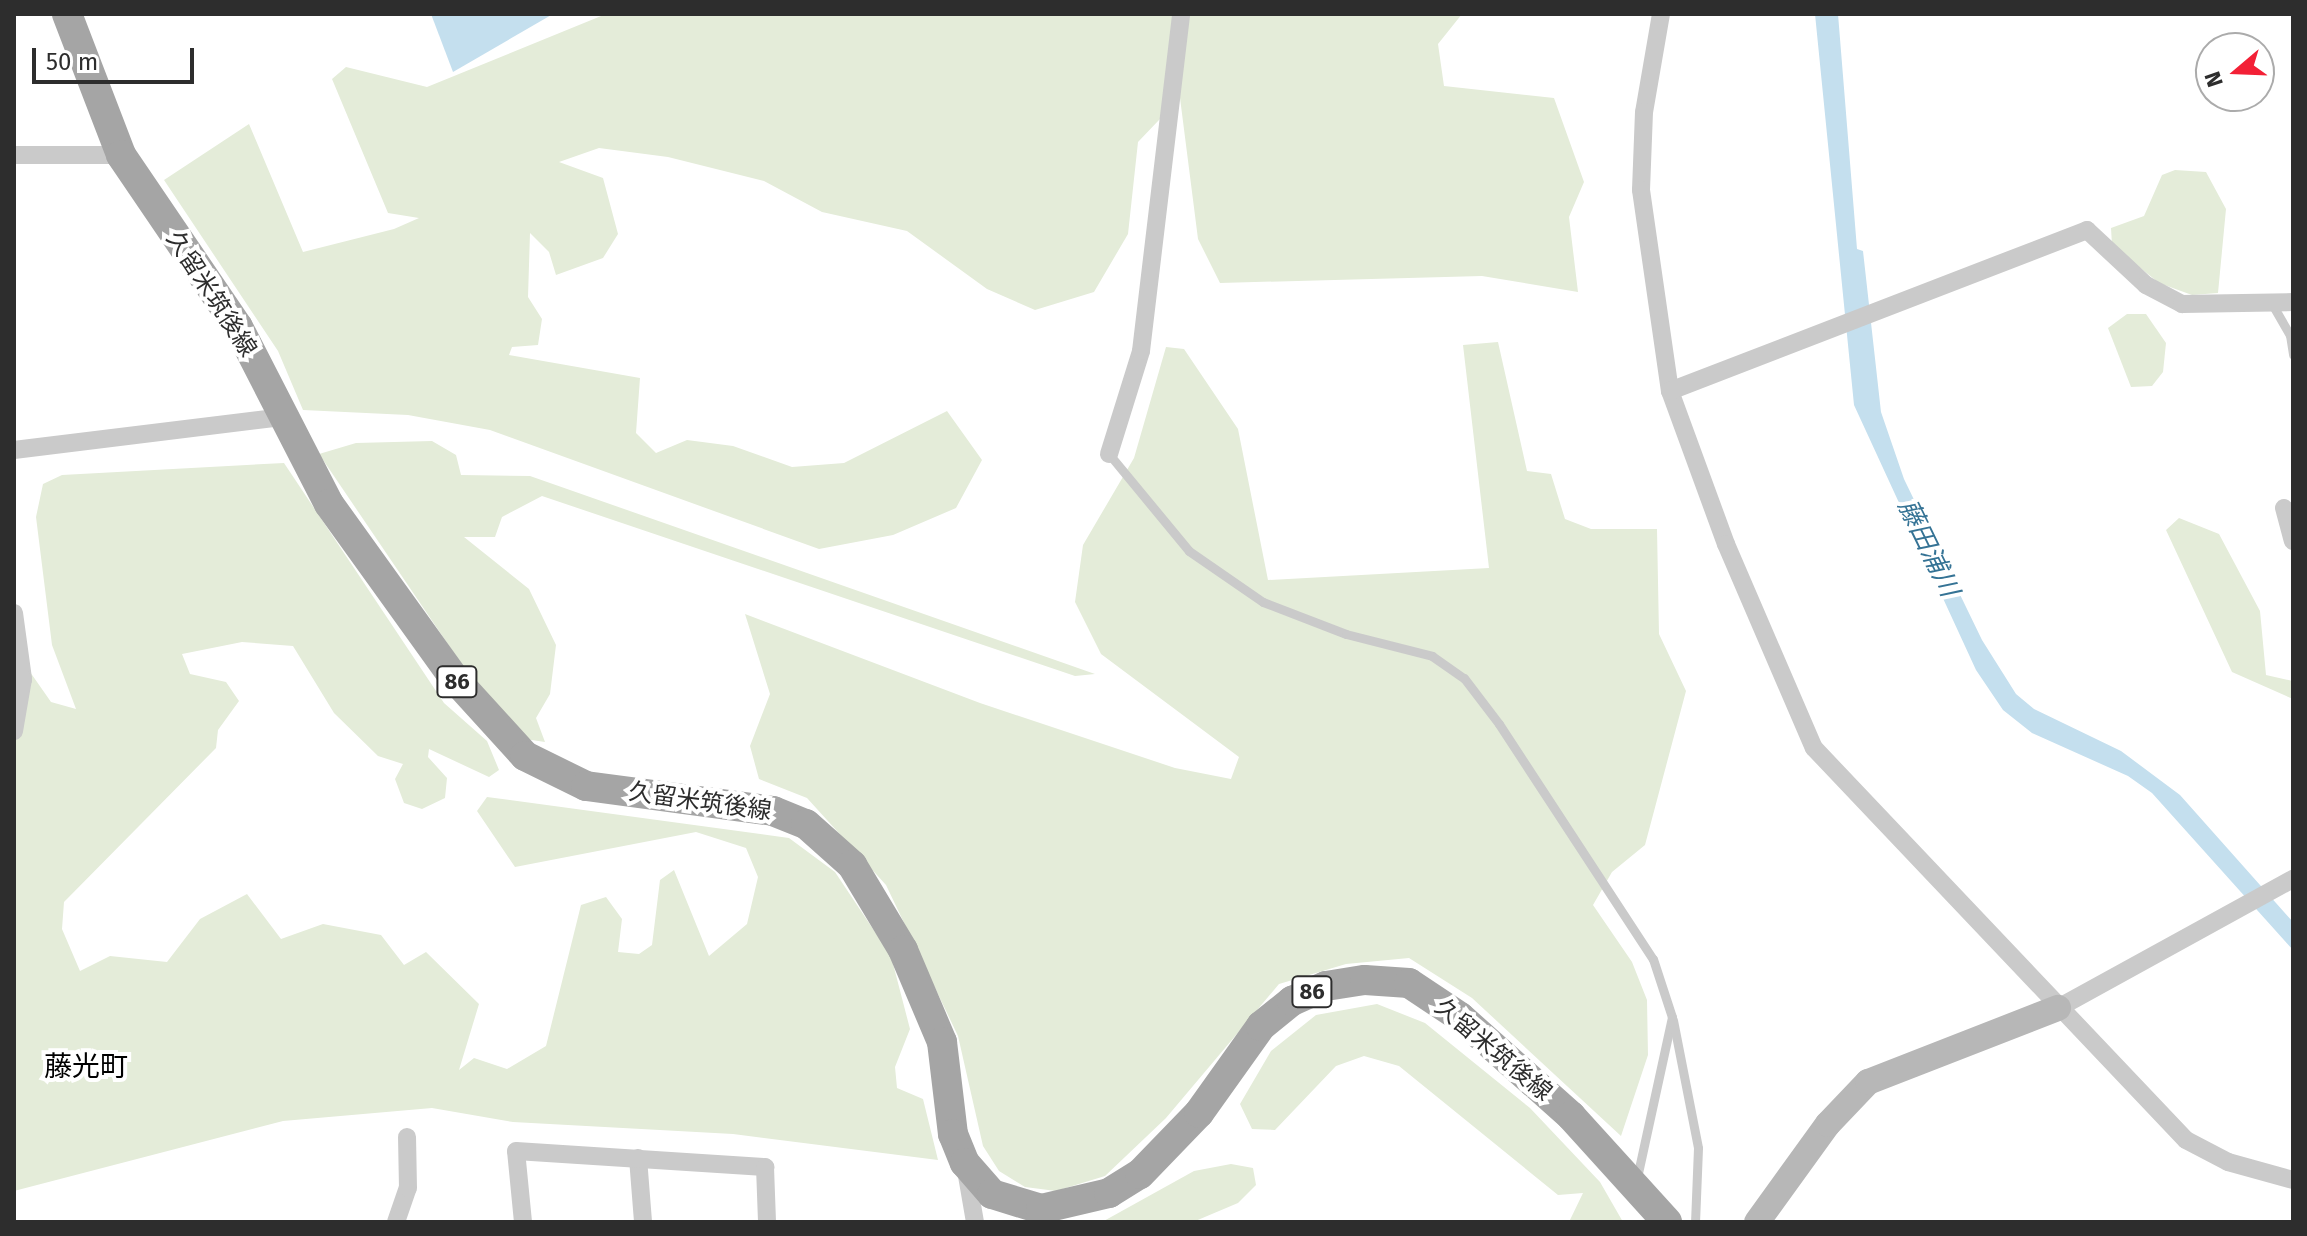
<!DOCTYPE html>
<meta charset="utf-8">
<style>
body{margin:0}
#map{position:relative;width:2307px;height:1236px;overflow:hidden;background:#fff;font-family:"Fira Sans","Noto Sans JP",sans-serif}
div>[style]{position:absolute}
[style*='--x']{left:calc(var(--x)*1px);top:calc(var(--y)*1px);width:calc(var(--w)*1px);rotate:calc(var(--a)*1deg)}
.green>*{inset:0;background:#e4ecd9}
.water>*{inset:0;background:#c4dfee}
.lane>*{height:9px;margin:-4.5px;padding:0 4.5px;transform-origin:4.5px;border-radius:4.5px;background:#cacaca}
.street>*{height:18px;margin:-9px;padding:0 9px;transform-origin:9px;border-radius:9px;background:#cacaca}
.secondary>*{height:26px;margin:-13px;padding:0 13px;transform-origin:13px;border-radius:13px;background:#b7b7b7}
.primary>*{height:30px;margin:-15px;padding:0 15px;transform-origin:15px;border-radius:15px;background:#a5a5a5}
span{translate:-50% -50%;white-space:nowrap;text-align:center;line-height:1.15;-webkit-text-stroke:8px #fff;paint-order:stroke}
.shield-label span{padding:2px 6px;background:#fff;border:2px solid;border-radius:6px;-webkit-text-stroke-width:0}
.shield-label{font-size:22px;color:#2d2d2d;font-weight:700}
.street-label{font-size:24px;color:#2d2d2d}
.water-label{font-size:26px;color:#357395;font-style:italic}
.quarter-label{font-size:28px;color:#000}
.frame{position:absolute;inset:0;border:16px solid #2d2d2d;pointer-events:none}
.north{position:absolute;left:2195px;top:32px;width:80px;height:80px;box-sizing:border-box;background:#fff;border:2px solid #ababab;border-radius:50%;rotate:251deg;font-size:22px;font-weight:700;line-height:32px;text-align:center;color:#2d2d2d}
.north::after{content:'';display:block;margin:auto;width:28px;height:36px;background:#f32036;clip-path:polygon(50% 0,100% 100%,50% 72%,0 100%)}
.scale{position:absolute;left:32px;top:48px;width:162px;height:36px;box-sizing:border-box;border:4px solid #2d2d2d;border-top:0;padding-left:10px;font-size:24px;line-height:28px;white-space:nowrap;color:#2d2d2d;-webkit-text-stroke:6px #fff;paint-order:stroke}
</style>
<div id="map">
<div class="green">
<div style="clip-path:polygon(606px 14px,1462px 14px,1438px 44px,1444px 86px,1554px 98px,1584px 182px,1569px 217px,1578px 292px,1482px 276px,1220px 283px,1198px 239px,1180px 98px,1138px 142px,1128px 234px,1094px 292px,1035px 310px,987px 289px,907px 231px,822px 212px,764px 181px,668px 157px,599px 148px,559px 162px,603px 178px,618px 234px,603px 258px,556px 275px,549px 252px,530px 233px,528px 297px,542px 319px,538px 345px,512px 347px,509px 355px,640px 378px,636px 433px,656px 453px,687px 440px,733px 446px,792px 467px,844px 463px,947px 411px,982px 460px,956px 508px,893px 535px,819px 549px,490px 430px,408px 415px,303px 410px,278px 351px,164px 180px,249px 124px,303px 252px,394px 229px,419px 218px,388px 213px,332px 79px,346px 67px,427px 87px)"></div>
<div style="clip-path:polygon(2175px 170px,2206px 172px,2226px 209px,2218px 293px,2192px 295px,2159px 283px,2112px 245px,2111px 228px,2144px 216px,2162px 175px)"></div>
<div style="clip-path:polygon(2127px 314px,2146px 314px,2166px 343px,2163px 372px,2152px 386px,2131px 387px,2108px 328px)"></div>
<div style="clip-path:polygon(1498px 342px,1527px 471px,1551px 474px,1565px 519px,1591px 529px,1657px 529px,1659px 634px,1686px 691px,1645px 845px,1612px 872px,1593px 905px,1632px 962px,1647px 1000px,1648px 1055px,1621px 1136px,1472px 998px,1409px 958px,1346px 964px,1279px 984px,1166px 1118px,1105px 1176px,1056px 1191px,1025px 1187px,999px 1171px,983px 1146px,958px 1036px,886px 885px,807px 798px,759px 779px,750px 746px,770px 694px,745px 614px,980px 703px,1175px 768px,1231px 779px,1239px 757px,1101px 654px,1075px 602px,1083px 545px,1134px 458px,1166px 347px,1184px 349px,1238px 429px,1268px 580px,1489px 568px,1463px 345px)"></div>
<div style="clip-path:polygon(432px 441px,456px 455px,461px 475px,530px 476px,1095px 674px,1075px 676px,542px 496px,502px 517px,495px 537px,464px 537px,529px 589px,556px 645px,550px 694px,536px 718px,545px 742px,525px 739px,496px 715px,319px 454px,356px 443px)"></div>
<div style="clip-path:polygon(284px 463px,444px 703px,487px 741px,499px 770px,489px 777px,429px 749px,428px 757px,447px 778px,445px 798px,422px 809px,404px 803px,395px 779px,403px 764px,378px 756px,334px 713px,293px 646px,242px 642px,182px 654px,190px 674px,226px 682px,239px 701px,218px 730px,216px 748px,64px 902px,62px 929px,80px 971px,110px 956px,167px 962px,200px 919px,247px 894px,281px 939px,323px 924px,381px 935px,404px 965px,426px 952px,479px 1004px,459px 1070px,474px 1058px,507px 1069px,546px 1046px,581px 905px,606px 897px,622px 919px,618px 952px,639px 954px,652px 945px,660px 880px,674px 870px,709px 956px,747px 924px,758px 877px,746px 848px,696px 832px,515px 867px,477px 811px,487px 797px,789px 838px,835px 872px,891px 956px,910px 1029px,895px 1067px,897px 1088px,923px 1099px,938px 1160px,733px 1134px,513px 1122px,432px 1108px,283px 1121px,14px 1191px,14px 649px,51px 702px,76px 709px,52px 645px,36px 517px,43px 484px,62px 475px)"></div>
<div style="clip-path:polygon(2179px 518px,2219px 534px,2260px 611px,2266px 675px,2293px 681px,2293px 699px,2232px 672px,2166px 530px)"></div>
<div style="clip-path:polygon(1377px 1004px,1425px 1023px,1530px 1108px,1600px 1182px,1623px 1222px,1569px 1222px,1583px 1193px,1558px 1195px,1399px 1066px,1364px 1056px,1336px 1066px,1275px 1130px,1252px 1129px,1240px 1104px,1271px 1051px,1316px 1015px)"></div>
<div style="clip-path:polygon(1231px 1164px,1253px 1168px,1256px 1185px,1238px 1203px,1193px 1222px,1102px 1222px,1194px 1171px)"></div>
</div>
<div class="water">
<div style="clip-path:polygon(431px 14px,553px 14px,453px 72px)"></div>
<div style="clip-path:polygon(1815px 14px,1838px 14px,1857px 249px,1863px 251px,1881px 412px,1904px 479px,1982px 640px,2016px 694px,2034px 709px,2121px 751px,2180px 795px,2293px 922px,2293px 950px,2152px 793px,2128px 776px,2032px 733px,2003px 710px,1976px 670px,1854px 405px)"></div>
</div>
<div class="lane">
<div style="--x:2272;--y:304;--w:36;--a:60"></div>
<div style="--x:2290;--y:335;--w:20;--a:81"></div>
<div style="--x:1109;--y:454;--w:126;--a:50.5"></div>
<div style="--x:1189;--y:551;--w:90;--a:34.6"></div>
<div style="--x:1263;--y:602;--w:89;--a:21.1"></div>
<div style="--x:1346;--y:634;--w:89;--a:14.3"></div>
<div style="--x:1432;--y:656;--w:39;--a:35"></div>
<div style="--x:1464;--y:678;--w:58;--a:52.7"></div>
<div style="--x:1499;--y:724;--w:281;--a:56.8"></div>
<div style="--x:1653;--y:959;--w:61;--a:71.9"></div>
<div style="--x:1672;--y:1017;--w:165;--a:102.3"></div>
<div style="--x:1673;--y:1020;--w:130;--a:78.9"></div>
<div style="--x:1698;--y:1148;--w:74;--a:92.3"></div>
</div>
<div class="street">
<div style="--x:1661;--y:14;--w:99;--a:99.8"></div>
<div style="--x:1644;--y:112;--w:78;--a:92.2"></div>
<div style="--x:1641;--y:190;--w:203;--a:81.8"></div>
<div style="--x:1670;--y:391;--w:163;--a:69.9"></div>
<div style="--x:1726;--y:544;--w:222;--a:66.7"></div>
<div style="--x:1814;--y:748;--w:540;--a:46.5"></div>
<div style="--x:2186;--y:1140;--w:47;--a:27.6"></div>
<div style="--x:2228;--y:1162;--w:67;--a:15.5"></div>
<div style="--x:14;--y:155;--w:107;--a:0"></div>
<div style="--x:1670;--y:391;--w:447;--a:-21.1"></div>
<div style="--x:2087;--y:230;--w:81;--a:43"></div>
<div style="--x:2146;--y:285;--w:41;--a:27.8"></div>
<div style="--x:2182;--y:304;--w:111;--a:-1"></div>
<div style="--x:14;--y:450;--w:270;--a:-7"></div>
<div style="--x:1109;--y:454;--w:108;--a:-72.7"></div>
<div style="--x:1141;--y:351;--w:339;--a:-83.2"></div>
<div style="--x:2284;--y:508;--w:34;--a:75"></div>
<div style="--x:14;--y:613;--w:67;--a:82.2"></div>
<div style="--x:23;--y:679;--w:53;--a:99.8"></div>
<div style="--x:2058;--y:1008;--w:268;--a:-28.8"></div>
<div style="--x:638;--y:1158;--w:64;--a:85.5"></div>
<div style="--x:966;--y:1170;--w:53;--a:80.2"></div>
<div style="--x:396;--y:1222;--w:36;--a:-71"></div>
<div style="--x:408;--y:1188;--w:51;--a:-91.1"></div>
<div style="--x:523;--y:1222;--w:71;--a:-95.6"></div>
<div style="--x:516;--y:1151;--w:250;--a:3.7"></div>
<div style="--x:765;--y:1167;--w:55;--a:87.9"></div>
</div>
<div class="secondary">
<div style="--x:1757;--y:1222;--w:121;--a:-54.1"></div>
<div style="--x:1828;--y:1124;--w:58;--a:-46.4"></div>
<div style="--x:1868;--y:1082;--w:204;--a:-21.3"></div>
</div>
<div class="primary">
<div style="--x:67;--y:14;--w:151;--a:69"></div>
<div style="--x:121;--y:155;--w:208;--a:55.8"></div>
<div style="--x:238;--y:327;--w:199;--a:62.8"></div>
<div style="--x:329;--y:504;--w:214;--a:54.3"></div>
<div style="--x:454;--y:678;--w:105;--a:47.7"></div>
<div style="--x:525;--y:756;--w:68;--a:26.2"></div>
<div style="--x:586;--y:786;--w:189;--a:7.6"></div>
<div style="--x:773;--y:811;--w:35;--a:22"></div>
<div style="--x:806;--y:824;--w:62;--a:41.7"></div>
<div style="--x:852;--y:865;--w:99;--a:59"></div>
<div style="--x:903;--y:950;--w:100;--a:67"></div>
<div style="--x:942;--y:1042;--w:93;--a:83.2"></div>
<div style="--x:953;--y:1134;--w:31;--a:68"></div>
<div style="--x:965;--y:1163;--w:41;--a:48.9"></div>
<div style="--x:992;--y:1194;--w:51;--a:17"></div>
<div style="--x:1041;--y:1209;--w:70;--a:-13.2"></div>
<div style="--x:1109;--y:1193;--w:36;--a:-32"></div>
<div style="--x:1140;--y:1174;--w:85;--a:-46"></div>
<div style="--x:1199;--y:1113;--w:107;--a:-54.5"></div>
<div style="--x:1261;--y:1026;--w:40;--a:-39"></div>
<div style="--x:1292;--y:1001;--w:37;--a:-24"></div>
<div style="--x:1326;--y:986;--w:39;--a:-9"></div>
<div style="--x:1365;--y:980;--w:44;--a:3.9"></div>
<div style="--x:1409;--y:983;--w:61;--a:33.7"></div>
<div style="--x:1460;--y:1017;--w:149;--a:41.7"></div>
<div style="--x:1571;--y:1116;--w:143;--a:47.8"></div>
</div>
<div class="shield-label">
<span style="left:457px;top:682px">86</span>
<span style="left:1312px;top:992px">86</span>
</div>
<div class="street-label">
<span style="left:211px;top:294px;rotate:57deg">久留米筑後線</span>
<span style="left:700px;top:802px;rotate:8deg">久留米筑後線</span>
<span style="left:1493px;top:1050px;rotate:40deg">久留米筑後線</span>
</div>
<div class="water-label">
<span style="left:1928px;top:548px;rotate:64deg">藤田浦川</span>
</div>
<div class="quarter-label">
<span style="left:86px;top:1067px">藤光町</span>
</div>
<div class="frame"></div>
<div class="north">N</div>
<div class="scale">50 m</div>
</div>
